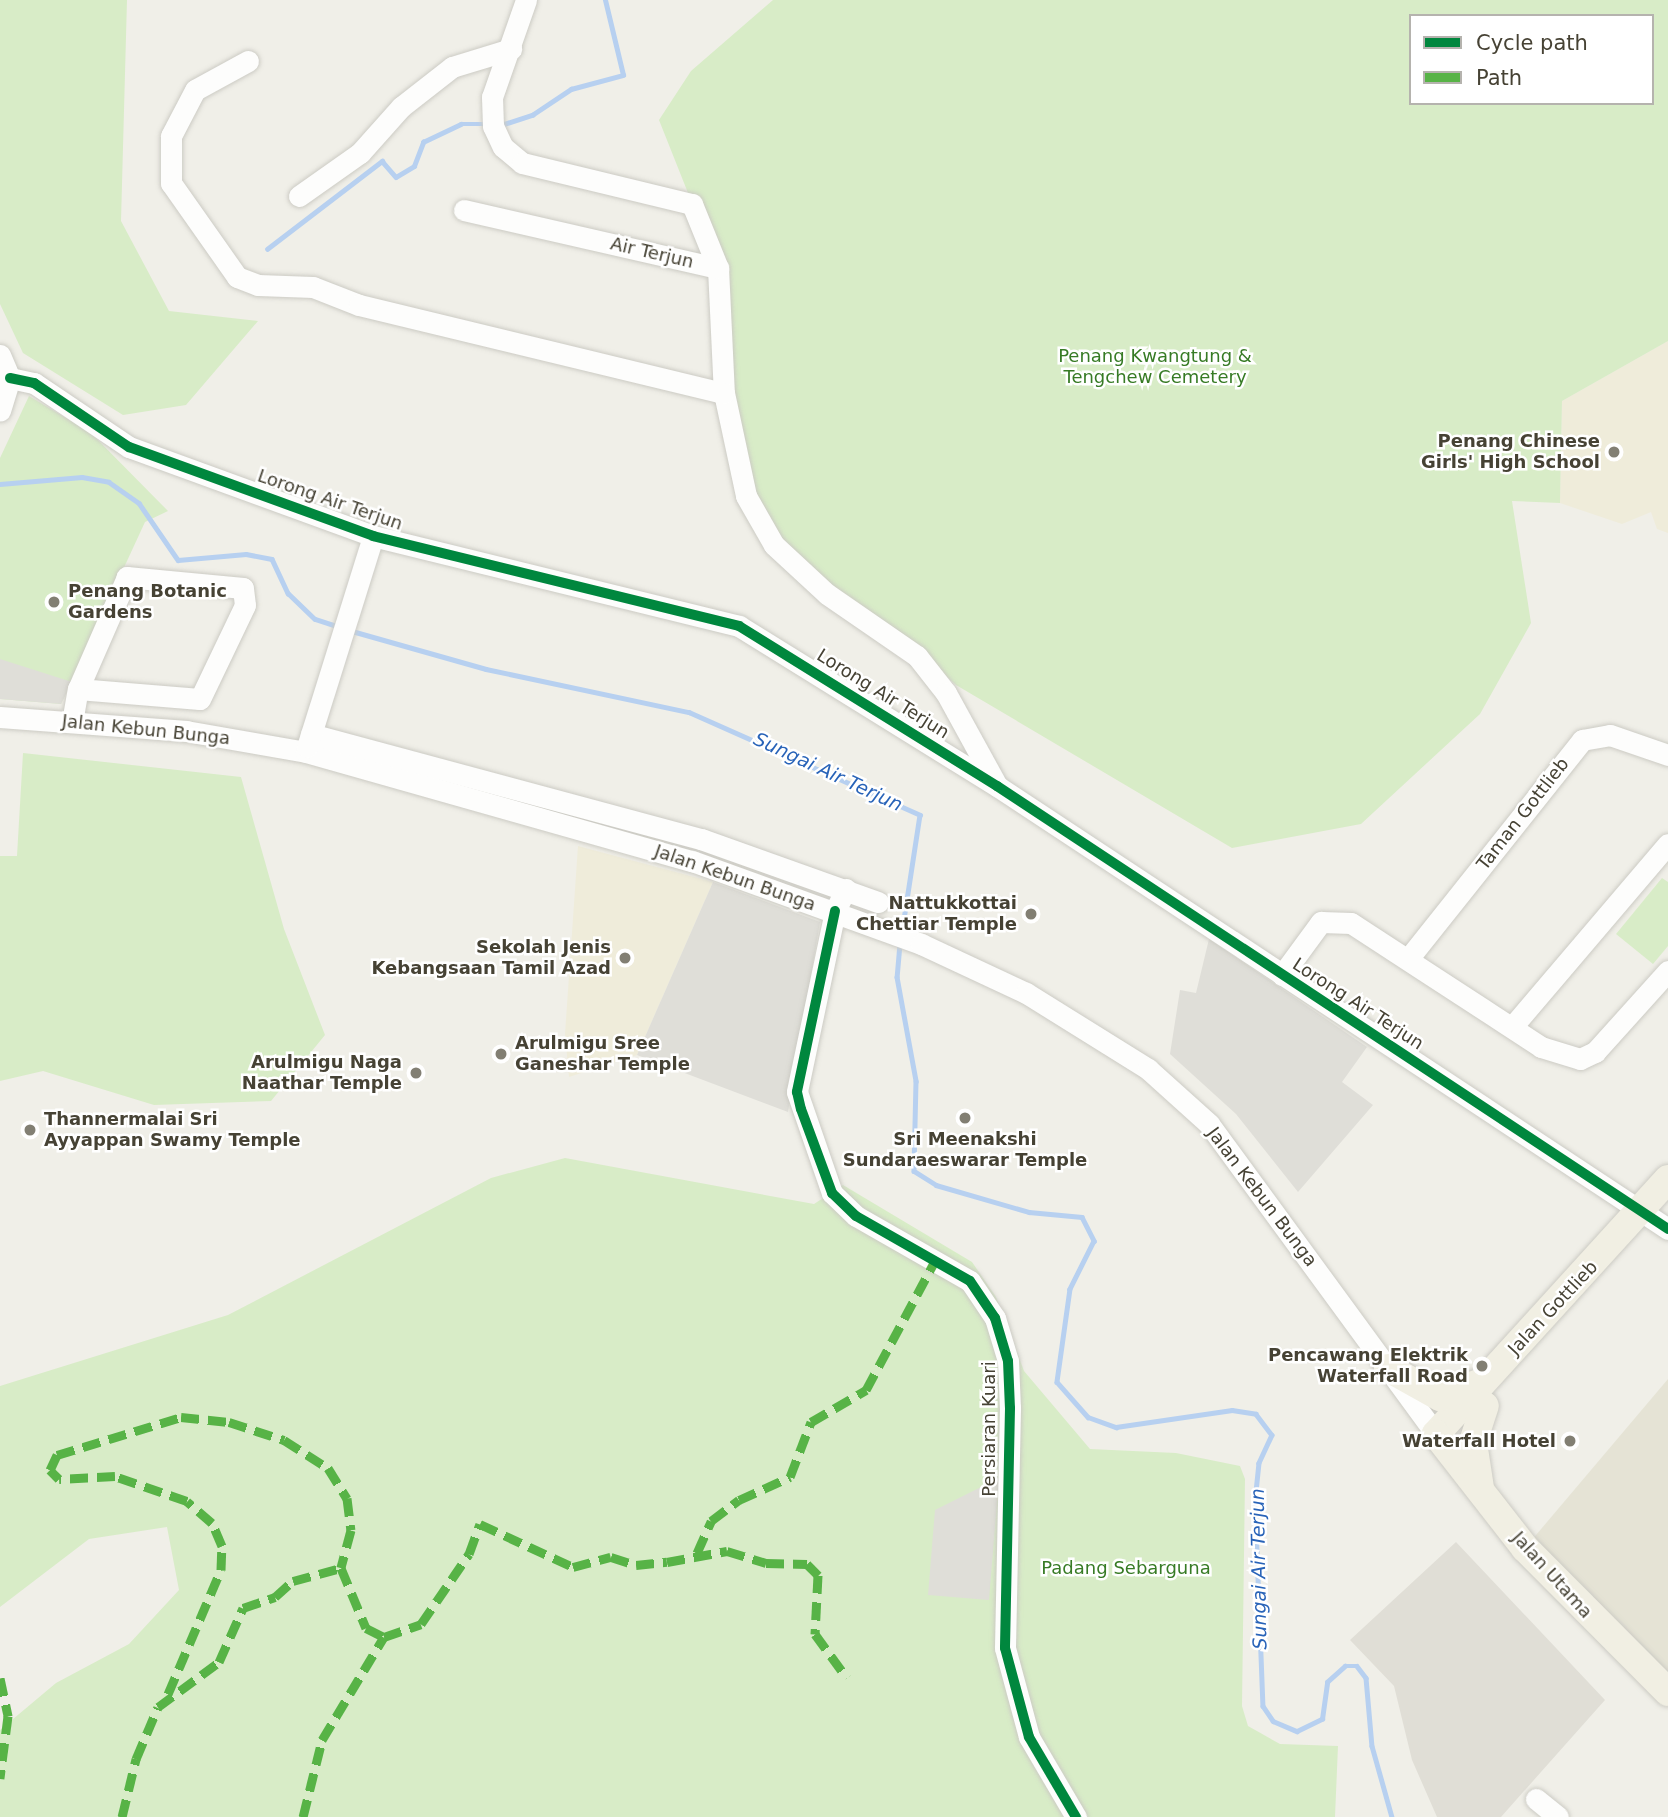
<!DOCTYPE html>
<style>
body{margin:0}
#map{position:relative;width:1668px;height:1817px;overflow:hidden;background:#f0efe8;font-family:"DejaVu Sans",sans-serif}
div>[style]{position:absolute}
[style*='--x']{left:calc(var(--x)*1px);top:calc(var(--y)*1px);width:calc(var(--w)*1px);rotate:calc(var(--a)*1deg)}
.residential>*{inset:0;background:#e5e3d5}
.industrial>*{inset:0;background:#e0ded6}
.education>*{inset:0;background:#efecda}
.green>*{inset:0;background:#d8ecc7}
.parking>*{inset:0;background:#dfded8}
.stream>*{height:4.5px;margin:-2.25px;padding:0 2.25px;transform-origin:2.25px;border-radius:2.25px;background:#b7d0f0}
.roads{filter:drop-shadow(0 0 2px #cccbc4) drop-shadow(0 0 2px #cccbc4)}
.minor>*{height:21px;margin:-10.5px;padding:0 10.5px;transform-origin:10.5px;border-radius:10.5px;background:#fdfdfc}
.major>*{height:28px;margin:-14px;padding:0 14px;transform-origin:14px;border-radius:14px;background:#f1efe3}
.quiet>*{height:9px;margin-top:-4.5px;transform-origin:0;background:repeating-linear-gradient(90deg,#57b346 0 18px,transparent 0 27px)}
.cycleway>*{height:10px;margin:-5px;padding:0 5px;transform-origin:5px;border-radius:5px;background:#00873e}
.dots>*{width:19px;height:19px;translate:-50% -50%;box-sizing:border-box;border:4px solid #fff;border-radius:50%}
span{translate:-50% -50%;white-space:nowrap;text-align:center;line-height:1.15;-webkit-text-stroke:5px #fff;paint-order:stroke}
.street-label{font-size:18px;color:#464234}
.park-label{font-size:18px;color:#377b25}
.poi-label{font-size:18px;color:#464234;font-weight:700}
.right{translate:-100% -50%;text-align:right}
.left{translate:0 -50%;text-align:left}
.water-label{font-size:19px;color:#2863b8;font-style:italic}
.legend{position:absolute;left:1409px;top:14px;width:245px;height:91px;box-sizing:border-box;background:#fff;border:2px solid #b5b3ae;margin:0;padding:9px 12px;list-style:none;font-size:21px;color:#464234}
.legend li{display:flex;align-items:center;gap:14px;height:35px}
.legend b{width:35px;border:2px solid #b5b3ae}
</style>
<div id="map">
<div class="residential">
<div style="clip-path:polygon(1668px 1379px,1668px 1692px,1525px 1548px)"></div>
</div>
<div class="industrial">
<div style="clip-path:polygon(1456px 1542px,1605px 1700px,1501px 1817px,1437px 1817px,1412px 1760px,1394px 1686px,1350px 1640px)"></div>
</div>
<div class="education">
<div style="clip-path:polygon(1668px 341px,1668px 533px,1657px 529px,1651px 512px,1622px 524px,1560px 503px,1562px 401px)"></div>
<div style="clip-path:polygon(578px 846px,713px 882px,637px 1055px,569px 1077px,565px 1034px)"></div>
</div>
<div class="green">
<div style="clip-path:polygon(0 0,127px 0,121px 221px,169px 311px,258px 321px,186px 405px,123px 415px,23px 353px,0 304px)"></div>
<div style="clip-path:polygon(evenodd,773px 0,1668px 0,1668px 341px,1562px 401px,1560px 503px,1512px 501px,1531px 623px,1480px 714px,1361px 824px,1232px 848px,956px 685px,910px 642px,796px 561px,747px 507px,721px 276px,659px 120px,691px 71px,773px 0,1411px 16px,1652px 16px,1652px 103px,1411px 103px,1411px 16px)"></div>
<div style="clip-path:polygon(29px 396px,91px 433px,168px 511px,145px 522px,61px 704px,0 699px,0 458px)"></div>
<div style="clip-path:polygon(23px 753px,241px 777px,284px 929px,325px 1035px,271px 1101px,154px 1105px,43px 1071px,0 1081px,0 856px,17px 856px)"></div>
<div style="clip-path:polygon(1662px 878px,1668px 882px,1668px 946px,1653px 964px,1616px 934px)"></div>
<div style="clip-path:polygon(565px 1158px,814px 1204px,843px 1185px,972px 1262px,996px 1297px,1024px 1371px,1090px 1449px,1176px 1453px,1240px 1466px,1245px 1479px,1242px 1706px,1248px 1726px,1280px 1744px,1338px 1746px,1335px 1817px,0 1817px,0 1730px,56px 1683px,129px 1644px,179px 1590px,167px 1527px,89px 1539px,0 1607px,0 1386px,228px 1315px,491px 1178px)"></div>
</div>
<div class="parking">
<div style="clip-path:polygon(0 659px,72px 682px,61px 704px,0 699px)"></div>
<div style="clip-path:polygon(713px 882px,820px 922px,788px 1112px,637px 1055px)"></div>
<div style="clip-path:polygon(1209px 939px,1367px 1047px,1342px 1082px,1373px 1105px,1298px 1192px,1236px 1114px,1170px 1054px,1180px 990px,1196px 993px)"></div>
<div style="clip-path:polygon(999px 1478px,989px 1600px,928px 1595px,935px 1510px)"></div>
</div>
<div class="stream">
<div style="--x:501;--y:125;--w:33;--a:-18"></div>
<div style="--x:532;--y:115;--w:47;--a:-33.7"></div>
<div style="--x:571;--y:89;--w:54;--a:-15.1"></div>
<div style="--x:623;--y:75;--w:77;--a:-103.5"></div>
<div style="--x:267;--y:249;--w:145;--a:-37.4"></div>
<div style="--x:382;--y:161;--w:21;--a:49"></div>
<div style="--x:396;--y:177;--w:21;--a:-31"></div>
<div style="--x:414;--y:166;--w:26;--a:-69"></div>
<div style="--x:423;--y:142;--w:42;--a:-25.3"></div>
<div style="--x:461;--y:124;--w:25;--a:0"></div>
<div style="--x:0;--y:484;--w:82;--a:-4.9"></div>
<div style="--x:82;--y:477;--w:27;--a:10"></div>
<div style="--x:109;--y:482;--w:37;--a:35"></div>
<div style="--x:139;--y:503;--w:69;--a:55.6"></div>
<div style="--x:178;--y:560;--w:68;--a:-5"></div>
<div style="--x:246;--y:554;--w:26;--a:11"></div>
<div style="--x:272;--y:559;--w:38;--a:65"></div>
<div style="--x:288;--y:593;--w:37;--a:44"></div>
<div style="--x:315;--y:619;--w:26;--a:18"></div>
<div style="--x:352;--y:631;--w:139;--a:15.8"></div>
<div style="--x:486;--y:669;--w:208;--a:12"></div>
<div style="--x:689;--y:712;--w:253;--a:24"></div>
<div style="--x:920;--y:815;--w:118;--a:98.7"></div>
<div style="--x:900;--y:944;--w:33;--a:95"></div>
<div style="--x:897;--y:977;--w:106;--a:79.6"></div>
<div style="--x:916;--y:1081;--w:90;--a:91.3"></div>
<div style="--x:914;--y:1171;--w:26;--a:32"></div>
<div style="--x:936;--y:1185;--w:97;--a:16.2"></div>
<div style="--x:1029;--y:1212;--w:53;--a:5.4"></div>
<div style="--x:1082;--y:1217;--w:27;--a:63"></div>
<div style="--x:1094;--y:1241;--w:54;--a:116.6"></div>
<div style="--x:1070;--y:1289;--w:94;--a:98"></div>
<div style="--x:1057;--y:1382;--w:47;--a:48.5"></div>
<div style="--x:1088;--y:1417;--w:30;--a:20"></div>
<div style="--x:1116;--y:1427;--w:117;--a:-8.3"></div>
<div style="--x:1232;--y:1410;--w:24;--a:9"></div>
<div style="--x:1256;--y:1414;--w:26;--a:53"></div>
<div style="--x:1272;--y:1435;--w:31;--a:115"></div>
<div style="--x:1259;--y:1463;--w:36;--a:96"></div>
<div style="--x:1255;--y:1499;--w:207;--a:87.8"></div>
<div style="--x:1263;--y:1706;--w:18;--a:56"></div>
<div style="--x:1273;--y:1721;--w:26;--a:23"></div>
<div style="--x:1297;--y:1731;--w:28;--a:-26"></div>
<div style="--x:1322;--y:1719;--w:37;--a:-82"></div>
<div style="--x:1327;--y:1682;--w:24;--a:-42"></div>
<div style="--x:1345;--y:1666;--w:12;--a:0"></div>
<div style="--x:1357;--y:1666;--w:15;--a:53"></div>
<div style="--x:1366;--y:1678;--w:68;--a:85"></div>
<div style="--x:1372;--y:1746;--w:74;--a:74.3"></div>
</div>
<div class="roads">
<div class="minor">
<div style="--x:526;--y:0;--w:103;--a:109.3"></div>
<div style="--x:492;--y:97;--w:29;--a:88"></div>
<div style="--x:493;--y:126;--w:23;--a:65"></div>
<div style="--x:503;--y:147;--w:25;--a:40"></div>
<div style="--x:522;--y:163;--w:175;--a:13.6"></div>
<div style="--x:692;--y:204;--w:69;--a:67.9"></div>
<div style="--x:718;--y:268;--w:125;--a:87.3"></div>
<div style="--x:724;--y:393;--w:105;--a:77.9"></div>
<div style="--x:746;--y:496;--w:56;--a:60.3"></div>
<div style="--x:774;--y:545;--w:72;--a:42.8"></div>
<div style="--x:827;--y:594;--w:109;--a:34.6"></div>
<div style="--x:917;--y:656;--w:47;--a:51.9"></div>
<div style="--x:946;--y:693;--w:104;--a:61.2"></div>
<div style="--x:248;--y:61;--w:60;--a:151.3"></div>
<div style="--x:195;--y:90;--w:52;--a:117.6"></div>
<div style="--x:171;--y:136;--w:47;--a:90"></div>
<div style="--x:171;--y:183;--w:115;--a:54.9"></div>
<div style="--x:237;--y:277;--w:22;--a:21"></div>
<div style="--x:258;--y:285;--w:55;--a:2.1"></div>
<div style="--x:313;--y:287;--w:49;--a:21.4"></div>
<div style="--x:359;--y:305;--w:375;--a:13.6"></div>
<div style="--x:299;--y:196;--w:75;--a:-35.2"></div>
<div style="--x:360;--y:153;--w:62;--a:-48.3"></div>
<div style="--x:401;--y:107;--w:65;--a:-38.1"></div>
<div style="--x:452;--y:67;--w:62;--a:-17"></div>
<div style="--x:464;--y:210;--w:261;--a:12.9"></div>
<div style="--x:0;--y:355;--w:25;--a:67"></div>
<div style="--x:10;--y:378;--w:34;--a:107"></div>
<div style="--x:10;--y:378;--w:25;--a:12"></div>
<div style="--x:34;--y:383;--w:115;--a:34"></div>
<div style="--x:129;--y:447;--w:260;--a:20"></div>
<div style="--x:373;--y:536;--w:377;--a:13.8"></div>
<div style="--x:739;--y:626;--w:304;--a:31.8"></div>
<div style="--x:997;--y:786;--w:804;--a:33.43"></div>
<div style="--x:0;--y:717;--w:187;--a:4.3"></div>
<div style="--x:186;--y:731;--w:122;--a:9.9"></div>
<div style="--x:306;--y:752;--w:401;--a:15.8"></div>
<div style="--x:692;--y:861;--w:244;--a:19.9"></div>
<div style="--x:921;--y:944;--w:116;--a:25"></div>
<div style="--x:1026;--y:993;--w:144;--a:31.9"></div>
<div style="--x:1148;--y:1069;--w:82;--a:42"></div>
<div style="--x:1209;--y:1124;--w:384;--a:53.8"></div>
<div style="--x:72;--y:722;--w:34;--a:-80"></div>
<div style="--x:78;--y:689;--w:122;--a:4.7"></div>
<div style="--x:200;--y:699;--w:104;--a:-64.4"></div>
<div style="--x:245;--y:605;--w:17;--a:-97"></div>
<div style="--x:243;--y:588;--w:117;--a:-174.6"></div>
<div style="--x:127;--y:577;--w:122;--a:113.6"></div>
<div style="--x:311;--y:734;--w:404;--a:15.1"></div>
<div style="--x:701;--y:839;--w:188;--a:19.6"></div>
<div style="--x:307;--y:747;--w:221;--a:-72.6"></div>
<div style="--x:846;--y:889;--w:25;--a:117"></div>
<div style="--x:835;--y:911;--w:185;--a:101.9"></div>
<div style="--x:797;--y:1092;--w:107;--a:70.9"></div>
<div style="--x:832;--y:1193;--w:33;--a:44"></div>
<div style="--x:856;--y:1216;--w:131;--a:29.7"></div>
<div style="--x:970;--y:1281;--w:45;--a:56"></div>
<div style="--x:995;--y:1318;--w:45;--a:73.2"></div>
<div style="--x:1008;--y:1361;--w:47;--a:87.6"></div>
<div style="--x:1010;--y:1408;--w:240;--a:91.2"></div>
<div style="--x:1005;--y:1648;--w:92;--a:74.9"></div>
<div style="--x:1029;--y:1737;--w:93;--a:59.6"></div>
<div style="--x:1408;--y:959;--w:280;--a:-51.5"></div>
<div style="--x:1582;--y:740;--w:28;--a:-10"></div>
<div style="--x:1610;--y:735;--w:61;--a:19"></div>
<div style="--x:1282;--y:975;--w:66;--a:-53.7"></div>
<div style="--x:1321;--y:922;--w:30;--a:2"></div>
<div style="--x:1351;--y:923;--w:227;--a:33.1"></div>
<div style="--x:1541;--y:1047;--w:41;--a:17.1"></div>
<div style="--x:1580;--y:1059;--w:17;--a:-25"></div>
<div style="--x:1595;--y:1052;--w:109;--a:-48"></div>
<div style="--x:1512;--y:1027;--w:240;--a:-49.6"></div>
<div style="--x:1536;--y:1799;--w:28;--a:39"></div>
</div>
<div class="major">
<div style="--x:1668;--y:1179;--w:345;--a:132.3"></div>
<div style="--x:1436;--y:1434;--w:145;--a:52"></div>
<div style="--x:1525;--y:1548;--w:203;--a:45.2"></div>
<div style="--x:1388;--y:1368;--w:60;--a:29.1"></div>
<div style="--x:1440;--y:1397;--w:41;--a:-19.7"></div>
<div style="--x:1480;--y:1488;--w:47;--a:-98.7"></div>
<div style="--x:1473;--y:1442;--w:38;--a:-72"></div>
</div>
</div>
<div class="quiet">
<div style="--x:697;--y:1553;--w:35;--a:-66"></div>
<div style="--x:711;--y:1521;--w:35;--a:-37"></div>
<div style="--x:739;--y:1500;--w:56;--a:-24.3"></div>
<div style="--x:790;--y:1477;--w:59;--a:-69.1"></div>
<div style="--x:811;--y:1422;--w:64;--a:-30.2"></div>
<div style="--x:866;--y:1390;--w:151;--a:-61.9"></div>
<div style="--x:0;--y:1678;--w:39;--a:78"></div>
<div style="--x:8;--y:1716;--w:63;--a:97.4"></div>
<div style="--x:168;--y:1694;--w:135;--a:-66.9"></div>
<div style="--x:221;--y:1570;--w:24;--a:-88"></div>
<div style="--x:222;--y:1546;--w:25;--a:-113"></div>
<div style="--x:212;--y:1523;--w:33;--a:-139"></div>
<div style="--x:187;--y:1501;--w:76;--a:-160.9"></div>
<div style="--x:115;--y:1476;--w:56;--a:176.9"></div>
<div style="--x:59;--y:1479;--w:13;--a:-135"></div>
<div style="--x:50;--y:1470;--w:17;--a:-65"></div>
<div style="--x:57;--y:1455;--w:130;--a:-17"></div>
<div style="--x:181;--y:1417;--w:48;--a:5.9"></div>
<div style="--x:229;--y:1422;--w:58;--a:18.1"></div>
<div style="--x:284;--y:1440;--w:52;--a:32.5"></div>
<div style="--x:328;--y:1468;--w:36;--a:58"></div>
<div style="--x:347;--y:1498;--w:32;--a:83"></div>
<div style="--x:351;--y:1530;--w:39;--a:105"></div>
<div style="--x:122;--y:1817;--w:60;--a:-76.4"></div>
<div style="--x:136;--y:1759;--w:56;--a:-67.1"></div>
<div style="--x:158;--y:1707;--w:76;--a:-36.4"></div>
<div style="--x:219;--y:1662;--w:59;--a:-66"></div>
<div style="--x:243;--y:1608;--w:34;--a:-19"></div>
<div style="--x:275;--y:1597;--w:24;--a:-42"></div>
<div style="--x:293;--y:1581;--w:50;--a:-15.2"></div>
<div style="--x:341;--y:1568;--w:65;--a:67.4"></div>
<div style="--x:366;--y:1628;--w:20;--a:27"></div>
<div style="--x:384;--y:1637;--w:39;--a:-19"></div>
<div style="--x:421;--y:1624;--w:85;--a:-55.6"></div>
<div style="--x:469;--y:1554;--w:32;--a:-70"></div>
<div style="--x:480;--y:1524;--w:102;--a:24.8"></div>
<div style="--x:573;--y:1567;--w:39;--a:-15"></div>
<div style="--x:611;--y:1557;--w:26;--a:18"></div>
<div style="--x:636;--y:1565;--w:31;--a:-6"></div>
<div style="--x:667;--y:1562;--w:61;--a:-10.4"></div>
<div style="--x:727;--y:1551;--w:41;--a:17.1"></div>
<div style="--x:766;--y:1563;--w:41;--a:1.4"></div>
<div style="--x:807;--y:1564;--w:16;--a:45"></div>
<div style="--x:818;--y:1575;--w:59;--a:92.9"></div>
<div style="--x:815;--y:1634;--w:54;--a:54"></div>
<div style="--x:303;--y:1817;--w:79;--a:-76.1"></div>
<div style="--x:322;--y:1740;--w:120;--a:-59"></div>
</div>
<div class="cycleway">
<div style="--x:10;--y:378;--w:25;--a:12"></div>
<div style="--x:34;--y:383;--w:115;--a:34"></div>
<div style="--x:129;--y:447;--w:260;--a:20"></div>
<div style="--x:373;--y:536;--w:377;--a:13.8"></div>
<div style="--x:739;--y:626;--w:304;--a:31.8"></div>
<div style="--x:997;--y:786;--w:804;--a:33.43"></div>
<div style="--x:835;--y:911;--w:185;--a:101.9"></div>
<div style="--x:797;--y:1092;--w:17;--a:77"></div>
<div style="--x:801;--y:1109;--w:90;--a:69.7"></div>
<div style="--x:832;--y:1193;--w:33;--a:44"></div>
<div style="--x:856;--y:1216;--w:131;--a:29.7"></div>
<div style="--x:970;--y:1281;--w:45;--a:56"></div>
<div style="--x:995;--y:1318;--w:45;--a:73.2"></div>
<div style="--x:1008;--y:1361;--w:47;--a:87.6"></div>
<div style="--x:1010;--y:1408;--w:240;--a:91.2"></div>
<div style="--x:1005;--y:1648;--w:92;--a:74.9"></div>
<div style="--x:1029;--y:1737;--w:93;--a:59.6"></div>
</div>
<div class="dots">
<div style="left:1614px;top:452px;background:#827f73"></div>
<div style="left:54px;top:602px;background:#827f73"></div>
<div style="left:1031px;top:914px;background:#827f73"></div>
<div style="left:625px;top:958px;background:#827f73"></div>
<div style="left:501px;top:1054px;background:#827f73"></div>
<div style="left:416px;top:1073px;background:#827f73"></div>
<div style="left:965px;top:1118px;background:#827f73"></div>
<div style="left:30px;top:1130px;background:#827f73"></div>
<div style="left:1482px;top:1366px;background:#827f73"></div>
<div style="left:1570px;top:1441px;background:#827f73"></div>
</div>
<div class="street-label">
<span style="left:652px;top:253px;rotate:13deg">Air Terjun</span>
<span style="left:330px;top:500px;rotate:19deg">Lorong Air Terjun</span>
<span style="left:883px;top:694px;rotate:32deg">Lorong Air Terjun</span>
<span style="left:146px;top:730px;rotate:6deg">Jalan Kebun Bunga</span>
<span style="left:1523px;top:814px;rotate:-52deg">Taman Gottlieb</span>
<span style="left:735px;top:878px;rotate:19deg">Jalan Kebun Bunga</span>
<span style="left:1358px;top:1004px;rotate:33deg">Lorong Air Terjun</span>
<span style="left:1262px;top:1197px;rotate:53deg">Jalan Kebun Bunga</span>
<span style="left:1553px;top:1308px;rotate:-47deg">Jalan Gottlieb</span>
<span style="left:989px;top:1429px;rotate:-90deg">Persiaran Kuari</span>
<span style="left:1552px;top:1575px;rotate:48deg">Jalan Utama</span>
</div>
<div class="park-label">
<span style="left:1155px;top:367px">Penang Kwangtung &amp;<br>Tengchew Cemetery</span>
<span style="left:1126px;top:1568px">Padang Sebarguna</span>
</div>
<div class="poi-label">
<span class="right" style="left:1600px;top:452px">Penang Chinese<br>Girls' High School</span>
<span class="left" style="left:68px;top:602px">Penang Botanic<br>Gardens</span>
<span class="right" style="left:1017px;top:914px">Nattukkottai<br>Chettiar Temple</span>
<span class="right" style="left:611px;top:958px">Sekolah Jenis<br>Kebangsaan Tamil Azad</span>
<span class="left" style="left:515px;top:1054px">Arulmigu Sree<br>Ganeshar Temple</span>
<span class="right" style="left:402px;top:1073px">Arulmigu Naga<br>Naathar Temple</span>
<span class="left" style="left:44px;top:1130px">Thannermalai Sri<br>Ayyappan Swamy Temple</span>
<span style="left:965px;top:1150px">Sri Meenakshi<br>Sundaraeswarar Temple</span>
<span class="right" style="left:1468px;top:1366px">Pencawang Elektrik<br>Waterfall Road</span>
<span class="right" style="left:1556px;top:1441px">Waterfall Hotel</span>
</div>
<div class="water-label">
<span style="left:828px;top:772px;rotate:25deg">Sungai Air Terjun</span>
<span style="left:1259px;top:1569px;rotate:-91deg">Sungai Air Terjun</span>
</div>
<ul class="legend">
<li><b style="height:9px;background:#00873e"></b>Cycle path</li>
<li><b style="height:9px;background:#57b346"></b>Path</li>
</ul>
</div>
